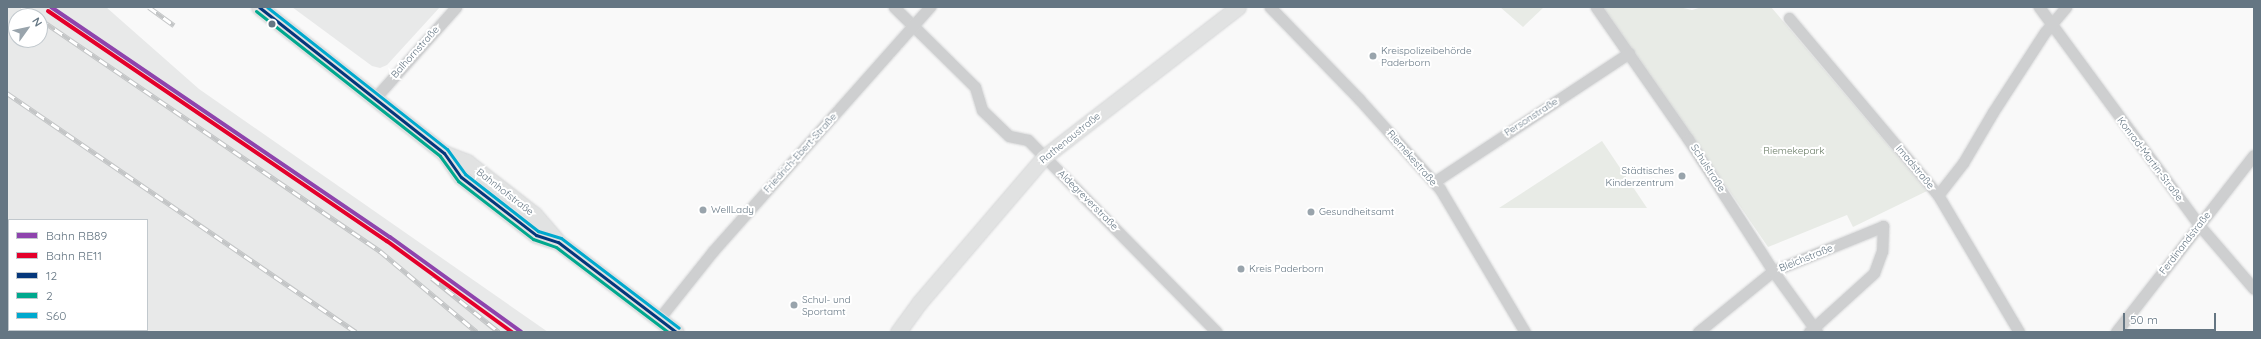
<!DOCTYPE html>
<meta charset="utf-8">
<style>
body{margin:0}
#map{position:relative;width:2261px;height:339px;overflow:hidden;background:#f9f9f9;font-family:Quicksand,sans-serif}
div>[style]{position:absolute}
[style*='--x']{left:calc(var(--x)*1px);top:calc(var(--y)*1px);width:calc(var(--w)*1px);rotate:calc(var(--a)*1deg)}
.built>*{inset:0;background:#e8e9e9}
.green>*{inset:0;background:#e8ebe6}
.roads{filter:drop-shadow(0 0 1px #d5d6d7) drop-shadow(0 0 1px #d5d6d7)}
.street>*{height:11px;margin:-5.5px;padding:0 5.5px;transform-origin:5.5px;border-radius:5.5px;background:#cecfd0}
.secondary>*{height:15px;margin:-7.5px;padding:0 7.5px;transform-origin:7.5px;border-radius:7.5px;background:#e1e2e2}
.rail>*{height:4.5px;margin-top:-2.25px;transform-origin:0;background:repeating-linear-gradient(90deg,#fff 0 9px,#c3c5c6 0 18px);box-sizing:border-box;border-block:1px solid #c3c5c6}
.bus-1>*{height:3px;margin:-1.5px;padding:0 1.5px;transform-origin:1.5px;border-radius:1.5px;background:#05377b}
.bus-2>*{height:3px;margin:-1.5px;padding:0 1.5px;transform-origin:1.5px;border-radius:1.5px;background:#00a88e}
.bus-3>*{height:3px;margin:-1.5px;padding:0 1.5px;transform-origin:1.5px;border-radius:1.5px;background:#00a9ce}
.rail-1>*{height:4px;margin:-2px;padding:0 2px;transform-origin:2px;border-radius:2px;background:#8e44ad}
.rail-2>*{height:4px;margin:-2px;padding:0 2px;transform-origin:2px;border-radius:2px;background:#e4002b}
.dots>*{width:11px;height:11px;translate:-50% -50%;box-sizing:border-box;border:2px solid #fff;border-radius:50%}
span{translate:-50% -50%;white-space:nowrap;text-align:center;line-height:1.15;-webkit-text-stroke:4px #fff;paint-order:stroke}
.poi-label{font-size:10px;color:#657683}
.left{translate:0 -50%;text-align:left}
.right{translate:-100% -50%;text-align:right}
.street-label{font-size:10px;color:#657683}
.park-label{font-size:10px;color:#687a64}
.frame{position:absolute;inset:0;border:8px solid #657683;pointer-events:none}
.legend{position:absolute;left:8px;top:219px;width:140px;height:112px;box-sizing:border-box;background:#fff;border:1px solid #c1c8cd;margin:0;padding:5px 7px;list-style:none;font-size:12px;color:#657683}
.legend li{display:flex;align-items:center;gap:8px;height:20px}
.legend b{width:20px;border:1px solid #c1c8cd}
.north{position:absolute;left:8px;top:8px;width:40px;height:40px;box-sizing:border-box;background:#fff;border:1px solid #c1c8cd;border-radius:50%;rotate:57deg;font-size:11px;font-weight:700;line-height:16px;text-align:center;color:#657683}
.north::after{content:'';display:block;margin:auto;width:14px;height:18px;background:#99a4ac;clip-path:polygon(50% 0,100% 100%,50% 72%,0 100%)}
.scale{position:absolute;left:2123px;top:313px;width:93px;height:18px;box-sizing:border-box;border:2px solid #657683;border-top:0;padding-left:5px;font-size:12px;line-height:14px;white-space:nowrap;color:#657683;-webkit-text-stroke:3px #fff;paint-order:stroke}
</style>
<div id="map">
<div class="built">
<div style="clip-path:polygon(evenodd,7px 7px,106px 7px,199px 89px,548px 332px,74px 332px,71px 330px,147px 330px,147px 220px,9px 220px,9px 251px,7px 248px,7px 7px,16px 16px,40px 16px,40px 40px,16px 40px,16px 16px)"></div>
<div style="clip-path:polygon(292px 7px,440px 7px,387px 65px,380px 68px,372px 66px)"></div>
</div>
<div class="green">
<div style="clip-path:polygon(1500px 7px,1544px 7px,1523px 27px)"></div>
<div style="clip-path:polygon(1603px 7px,1679px 7px,1692px 10px,1702px 7px,1771px 7px,1927px 191px,1853px 227px,1847px 215px,1768px 247px)"></div>
<div style="clip-path:polygon(1602px 141px,1647px 208px,1499px 208px)"></div>
</div>
<div class="roads">
<div class="street">
<div style="--x:894;--y:7;--w:114;--a:44.6"></div>
<div style="--x:975;--y:87;--w:24;--a:73"></div>
<div style="--x:982;--y:110;--w:37;--a:44"></div>
<div style="--x:1009;--y:136;--w:19;--a:12"></div>
<div style="--x:1028;--y:140;--w:269;--a:45.5"></div>
<div style="--x:1270;--y:7;--w:128;--a:45.9"></div>
<div style="--x:1359;--y:99;--w:121;--a:48"></div>
<div style="--x:1440;--y:189;--w:166;--a:59.3"></div>
<div style="--x:1596;--y:7;--w:161;--a:55.1"></div>
<div style="--x:1688;--y:139;--w:157;--a:57.2"></div>
<div style="--x:1773;--y:271;--w:75;--a:54.2"></div>
<div style="--x:2039;--y:7;--w:270;--a:53.7"></div>
<div style="--x:2199;--y:225;--w:84;--a:49.3"></div>
<div style="--x:1789;--y:18;--w:231;--a:49.9"></div>
<div style="--x:1938;--y:195;--w:159;--a:59.4"></div>
<div style="--x:375;--y:98;--w:122;--a:-48.3"></div>
<div style="--x:1434;--y:182;--w:234;--a:-33.5"></div>
<div style="--x:1938;--y:195;--w:41;--a:-52"></div>
<div style="--x:1963;--y:163;--w:59;--a:-59.5"></div>
<div style="--x:1993;--y:112;--w:95;--a:-57"></div>
<div style="--x:2045;--y:32;--w:33;--a:-50"></div>
<div style="--x:7;--y:269;--w:4;--a:56"></div>
<div style="--x:658;--y:320;--w:88;--a:-51.4"></div>
<div style="--x:713;--y:251;--w:327;--a:-48.4"></div>
<div style="--x:47;--y:330;--w:3;--a:45"></div>
<div style="--x:1698;--y:332;--w:97;--a:-39.1"></div>
<div style="--x:1773;--y:271;--w:119;--a:-22.2"></div>
<div style="--x:1883;--y:226;--w:25;--a:92"></div>
<div style="--x:1882;--y:251;--w:23;--a:110"></div>
<div style="--x:1874;--y:273;--w:88;--a:137.8"></div>
<div style="--x:2116;--y:332;--w:224;--a:-52.1"></div>
</div>
<div class="secondary">
<div style="--x:259;--y:7;--w:236;--a:38.3"></div>
<div style="--x:444;--y:153;--w:25;--a:21"></div>
<div style="--x:467;--y:162;--w:85;--a:37.8"></div>
<div style="--x:534;--y:214;--w:37;--a:49"></div>
<div style="--x:558;--y:242;--w:148;--a:37.3"></div>
<div style="--x:444;--y:153;--w:29;--a:55"></div>
<div style="--x:461;--y:177;--w:78;--a:37.7"></div>
<div style="--x:523;--y:225;--w:16;--a:38"></div>
<div style="--x:536;--y:235;--w:23;--a:18"></div>
<div style="--x:898;--y:332;--w:36;--a:-54"></div>
<div style="--x:919;--y:303;--w:192;--a:-49.4"></div>
<div style="--x:1044;--y:157;--w:245;--a:-37.7"></div>
</div>
</div>
<div class="rail">
<div style="--x:22;--y:7;--w:16;--a:35"></div>
<div style="--x:149;--y:7;--w:31;--a:36"></div>
<div style="--x:40;--y:19;--w:412;--a:34.3"></div>
<div style="--x:380;--y:251;--w:126;--a:39.9"></div>
<div style="--x:7;--y:93;--w:423;--a:34.4"></div>
<div style="--x:432;--y:278;--w:86;--a:38.9"></div>
</div>
<div class="bus-1">
<div style="--x:259;--y:7;--w:236;--a:38.3"></div>
<div style="--x:444;--y:153;--w:29;--a:55"></div>
<div style="--x:461;--y:177;--w:95;--a:37.7"></div>
<div style="--x:536;--y:235;--w:23;--a:18"></div>
<div style="--x:558;--y:242;--w:148;--a:37.3"></div>
</div>
<div class="bus-2">
<div style="--x:256;--y:11;--w:234;--a:38.2"></div>
<div style="--x:440;--y:156;--w:31;--a:54"></div>
<div style="--x:458;--y:181;--w:95;--a:37.7"></div>
<div style="--x:533;--y:239;--w:24;--a:19"></div>
<div style="--x:556;--y:247;--w:141;--a:37.2"></div>
</div>
<div class="bus-3">
<div style="--x:267;--y:7;--w:229;--a:38.3"></div>
<div style="--x:447;--y:149;--w:31;--a:54"></div>
<div style="--x:465;--y:174;--w:93;--a:38"></div>
<div style="--x:538;--y:231;--w:24;--a:17"></div>
<div style="--x:561;--y:238;--w:148;--a:37.3"></div>
</div>
<div class="rail-1">
<div style="--x:51;--y:7;--w:410;--a:34.2"></div>
<div style="--x:390;--y:237;--w:162;--a:35.9"></div>
</div>
<div class="rail-2">
<div style="--x:48;--y:11;--w:410;--a:34.2"></div>
<div style="--x:387;--y:241;--w:155;--a:36.1"></div>
</div>
<div class="dots">
<div style="left:272px;top:24px;background:#657683"></div>
<div style="left:1373px;top:56px;background:#99a4ac"></div>
<div style="left:1682px;top:176px;background:#99a4ac"></div>
<div style="left:703px;top:210px;background:#99a4ac"></div>
<div style="left:1311px;top:212px;background:#99a4ac"></div>
<div style="left:1241px;top:269px;background:#99a4ac"></div>
<div style="left:794px;top:305px;background:#99a4ac"></div>
</div>
<div class="poi-label">
<span class="left" style="left:1381px;top:56px">Kreispolizeibehörde<br>Paderborn</span>
<span class="right" style="left:1674px;top:176px">Städtisches<br>Kinderzentrum</span>
<span class="left" style="left:711px;top:210px">WellLady</span>
<span class="left" style="left:1319px;top:212px">Gesundheitsamt</span>
<span class="left" style="left:1249px;top:269px">Kreis Paderborn</span>
<span class="left" style="left:802px;top:305px">Schul- und<br>Sportamt</span>
</div>
<div class="street-label">
<span style="left:415px;top:52px;rotate:-48deg">Balhornstraße</span>
<span style="left:1531px;top:117px;rotate:-33deg">Personstraße</span>
<span style="left:1070px;top:138px;rotate:-39deg">Rathenaustraße</span>
<span style="left:800px;top:153px;rotate:-48deg">Friedrich-Ebert-Straße</span>
<span style="left:1412px;top:158px;rotate:49deg">Riemekestraße</span>
<span style="left:2150px;top:159px;rotate:53deg">Konrad-Martin-Straße</span>
<span style="left:1915px;top:167px;rotate:50deg">Imadstraße</span>
<span style="left:1708px;top:168px;rotate:57deg">Schulstraße</span>
<span style="left:505px;top:192px;rotate:38deg">Bahnhofstraße</span>
<span style="left:1088px;top:200px;rotate:45deg">Aldegreverstraße</span>
<span style="left:2185px;top:243px;rotate:-52deg">Ferdinandstraße</span>
<span style="left:1806px;top:258px;rotate:-22deg">Bleichstraße</span>
</div>
<div class="park-label">
<span style="left:1794px;top:151px">Riemekepark</span>
</div>
<div class="frame"></div>
<ul class="legend">
<li><b style="height:5px;background:#8e44ad"></b>Bahn RB89</li>
<li><b style="height:5px;background:#e4002b"></b>Bahn RE11</li>
<li><b style="height:5px;background:#05377b"></b>12</li>
<li><b style="height:5px;background:#00a88e"></b>2</li>
<li><b style="height:5px;background:#00a9ce"></b>S60</li>
</ul>
<div class="north">N</div>
<div class="scale">50 m</div>
</div>
